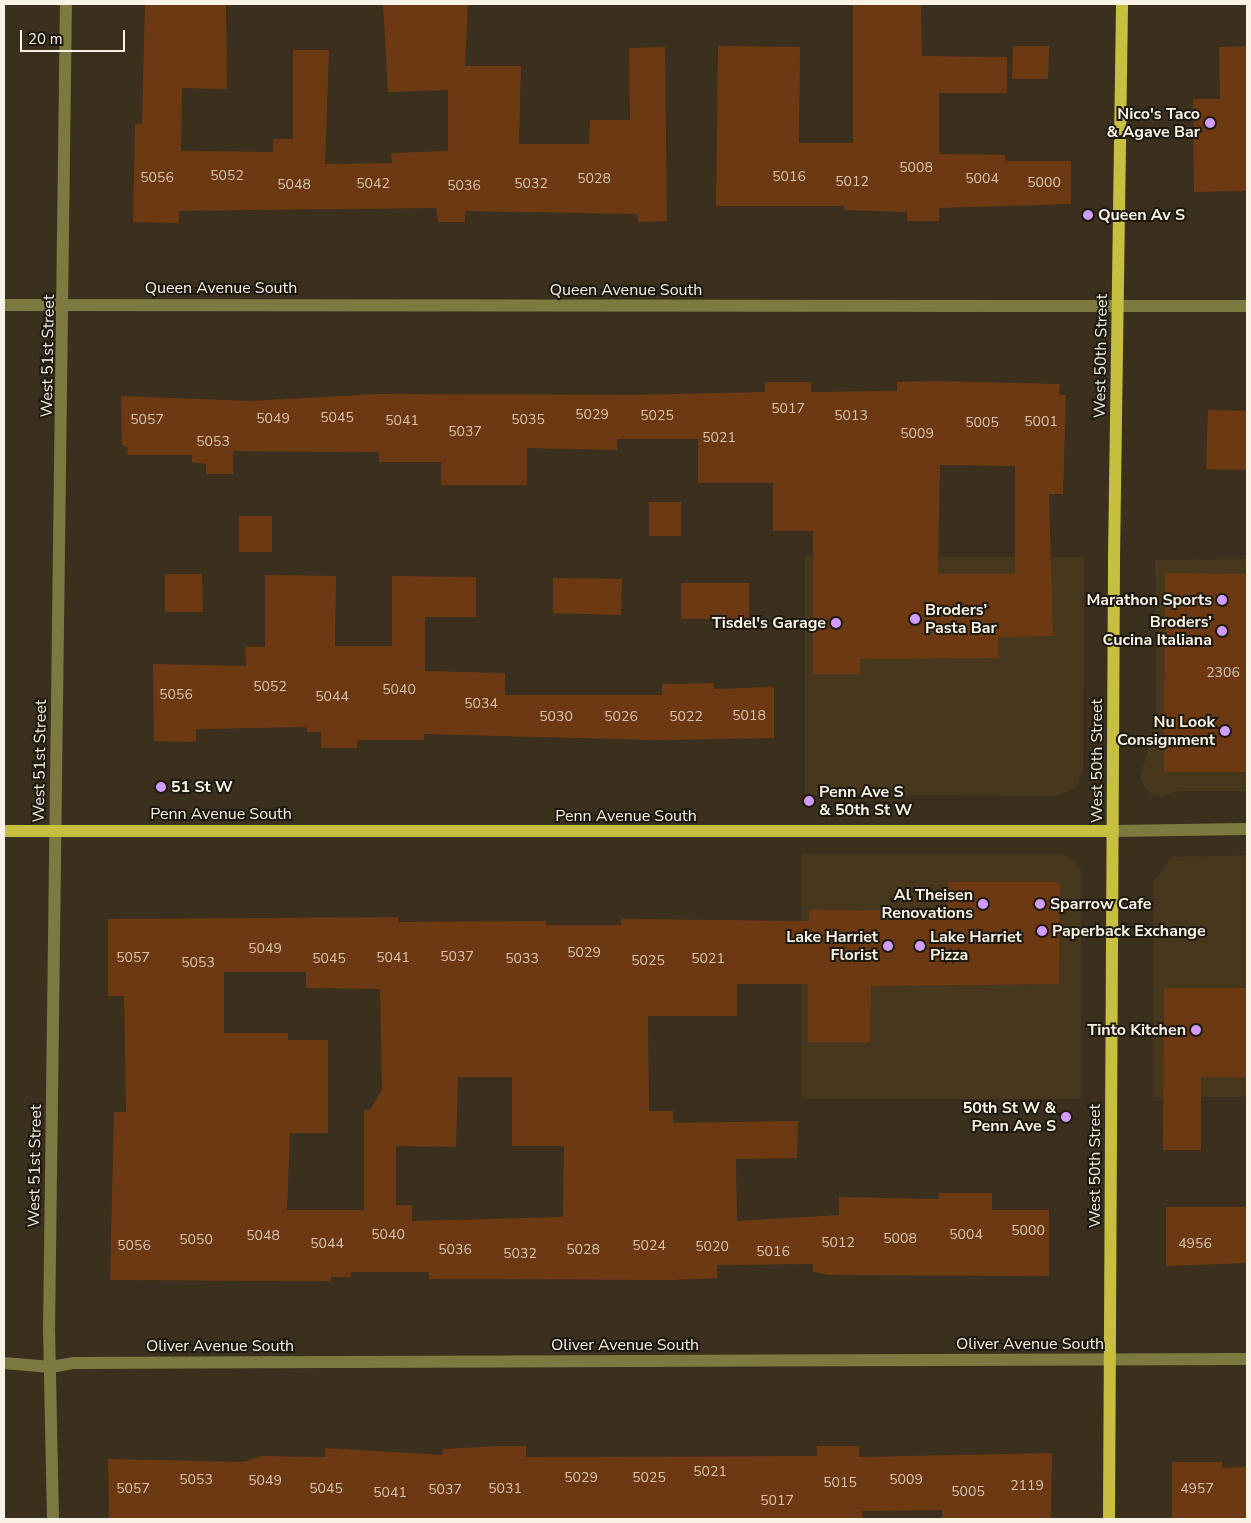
<!DOCTYPE html>
<meta charset="utf-8">
<style>
body{margin:0}
#map{position:relative;width:1251px;height:1523px;overflow:hidden;background:#3b301d;font-family:"Nunito Sans",sans-serif}
div>[style]{position:absolute}
[style*='--x']{left:calc(var(--x)*1px);top:calc(var(--y)*1px);width:calc(var(--w)*1px);rotate:calc(var(--a)*1deg)}
.built>*{inset:0;background:#46371d}
.building>*{inset:0;background:#6d3912}
.minor>*{height:12px;margin:-6px;padding:0 6px;transform-origin:6px;border-radius:6px;background:#7c7941}
.major>*{height:12px;margin:-6px;padding:0 6px;transform-origin:6px;border-radius:6px;background:#c6bf3f}
.dots>*{width:14px;height:14px;translate:-50% -50%;box-sizing:border-box;border:2px solid #1e1910;border-radius:50%}
span{translate:-50% -50%;white-space:nowrap;text-align:center;line-height:1.15;-webkit-text-stroke:4px #1e1910;paint-order:stroke}
.number-label{font-size:14px;color:#d6c4b1}
.number-label span{-webkit-text-stroke-width:0}
.poi-label{font-size:16px;color:#f9f2e6;font-weight:700}
.right{translate:-100% -50%;text-align:right}
.left{translate:0 -50%;text-align:left}
.street-label{font-size:16px;color:#f9f2e6}
.frame{position:absolute;inset:0;border:5px solid #f9f2e6;pointer-events:none}
.scale{position:absolute;left:20px;top:30px;width:105px;height:22px;box-sizing:border-box;border:2px solid #f9f2e6;border-top:0;padding-left:6px;font-size:15px;line-height:18px;white-space:nowrap;color:#f9f2e6;-webkit-text-stroke:4px #1e1910;paint-order:stroke}
</style>
<div id="map">
<div class="built">
<div style="clip-path:polygon(805px 556px,1084px 557px,1083px 772px,1076px 789px,1056px 796px,805px 795px)"></div>
<div style="clip-path:polygon(1247px 559px,1247px 791px,1179px 791px,1161px 797px,1149px 793px,1140px 778px,1156px 721px,1155px 560px)"></div>
<div style="clip-path:polygon(802px 854px,1063px 854px,1073px 860px,1081px 869px,1081px 1099px,802px 1099px)"></div>
<div style="clip-path:polygon(1247px 855px,1247px 1097px,1153px 1097px,1154px 880px,1172px 857px)"></div>
</div>
<div class="building">
<div style="clip-path:polygon(145px 4px,226px 4px,227px 89px,182px 88px,181px 151px,273px 152px,273px 139px,293px 139px,293px 50px,329px 50px,325px 164px,392px 163px,391px 153px,448px 151px,448px 90px,388px 92px,383px 4px,468px 4px,465px 66px,521px 66px,519px 144px,589px 144px,590px 120px,630px 120px,629px 48px,665px 47px,667px 221px,638px 222px,637px 214px,465px 211px,465px 222px,438px 222px,436px 208px,179px 211px,179px 223px,133px 222px,135px 124px,142px 124px)"></div>
<div style="clip-path:polygon(853px 4px,921px 4px,922px 56px,1007px 57px,1007px 93px,939px 93px,939px 154px,1005px 155px,1005px 161px,1071px 161px,1071px 204px,939px 208px,939px 221px,907px 221px,907px 212px,844px 210px,844px 206px,716px 206px,718px 46px,800px 47px,799px 143px,853px 143px)"></div>
<div style="clip-path:polygon(1013px 46px,1049px 46px,1048px 79px,1012px 79px)"></div>
<div style="clip-path:polygon(1247px 46px,1247px 191px,1194px 192px,1193px 99px,1220px 99px,1219px 47px)"></div>
<div style="clip-path:polygon(evenodd,936px 381px,1060px 384px,1059px 395px,1066px 395px,1063px 494px,1049px 494px,1053px 636px,998px 637px,998px 658px,860px 659px,860px 674px,813px 674px,813px 531px,773px 531px,773px 483px,698px 483px,698px 439px,617px 439px,617px 450px,527px 448px,527px 485px,441px 485px,441px 462px,379px 462px,379px 452px,233px 451px,233px 474px,206px 474px,206px 464px,192px 462px,192px 455px,127px 455px,128px 447px,122px 445px,121px 396px,251px 401px,376px 394px,633px 395px,765px 392px,765px 382px,811px 382px,811px 392px,897px 391px,897px 382px,936px 381px,940px 465px,1015px 466px,1015px 574px,938px 574px,940px 465px)"></div>
<div style="clip-path:polygon(1208px 410px,1247px 411px,1247px 470px,1206px 469px)"></div>
<div style="clip-path:polygon(649px 502px,681px 502px,681px 536px,649px 536px)"></div>
<div style="clip-path:polygon(239px 516px,272px 516px,272px 552px,239px 552px)"></div>
<div style="clip-path:polygon(1165px 573px,1247px 574px,1247px 772px,1164px 772px)"></div>
<div style="clip-path:polygon(165px 574px,202px 574px,203px 612px,165px 612px)"></div>
<div style="clip-path:polygon(265px 575px,336px 576px,335px 646px,392px 646px,392px 576px,476px 577px,476px 617px,425px 617px,425px 671px,505px 673px,505px 695px,662px 695px,662px 684px,714px 683px,714px 689px,774px 687px,774px 738px,659px 740px,424px 734px,424px 740px,357px 740px,357px 748px,321px 748px,321px 732px,307px 732px,307px 727px,196px 729px,196px 742px,154px 741px,153px 664px,246px 666px,245px 647px,265px 647px)"></div>
<div style="clip-path:polygon(553px 578px,622px 579px,621px 615px,553px 613px)"></div>
<div style="clip-path:polygon(681px 583px,749px 583px,749px 619px,681px 619px)"></div>
<div style="clip-path:polygon(evenodd,948px 882px,1060px 882px,1059px 984px,871px 986px,870px 1042px,808px 1042px,808px 984px,737px 984px,737px 1016px,648px 1016px,649px 1111px,673px 1111px,673px 1123px,798px 1121px,797px 1158px,736px 1159px,737px 1221px,839px 1215px,839px 1197px,939px 1199px,939px 1193px,992px 1193px,992px 1210px,1049px 1210px,1049px 1276px,829px 1275px,813px 1272px,813px 1264px,717px 1265px,717px 1278px,672px 1280px,429px 1279px,429px 1272px,351px 1272px,351px 1277px,331px 1277px,331px 1281px,110px 1280px,114px 1112px,126px 1112px,124px 996px,108px 996px,108px 919px,398px 917px,398px 922px,546px 921px,546px 925px,621px 925px,621px 919px,809px 921px,809px 910px,947px 911px,948px 882px,224px 972px,306px 972px,306px 988px,380px 989px,382px 1090px,370px 1110px,364px 1110px,364px 1210px,287px 1210px,290px 1133px,328px 1133px,328px 1040px,288px 1040px,288px 1033px,224px 1033px,224px 972px,948px 882px,458px 1077px,512px 1077px,512px 1146px,564px 1146px,563px 1217px,412px 1221px,412px 1205px,396px 1205px,396px 1146px,456px 1147px,458px 1077px)"></div>
<div style="clip-path:polygon(1164px 988px,1247px 988px,1247px 1077px,1201px 1077px,1201px 1150px,1163px 1150px)"></div>
<div style="clip-path:polygon(1166px 1207px,1247px 1207px,1247px 1263px,1166px 1266px)"></div>
<div style="clip-path:polygon(498px 1446px,526px 1446px,526px 1457px,817px 1456px,817px 1446px,859px 1446px,859px 1457px,1052px 1453px,1051px 1519px,942px 1519px,942px 1510px,862px 1511px,862px 1519px,109px 1519px,108px 1459px,244px 1462px,261px 1456px,325px 1457px,325px 1448px,443px 1455px,443px 1449px)"></div>
<div style="clip-path:polygon(1172px 1462px,1222px 1462px,1222px 1468px,1247px 1467px,1247px 1519px,1172px 1519px)"></div>
</div>
<div class="minor">
<div style="--x:4;--y:305;--w:1243;--a:0.05"></div>
<div style="--x:1113;--y:831;--w:134;--a:-0.9"></div>
<div style="--x:4;--y:1363;--w:47;--a:4.9"></div>
<div style="--x:51;--y:1367;--w:22;--a:-10"></div>
<div style="--x:73;--y:1363;--w:1174;--a:-0.2"></div>
<div style="--x:53;--y:1519;--w:187;--a:-91.2"></div>
<div style="--x:49;--y:1332;--w:1328;--a:-89.27"></div>
</div>
<div class="major">
<div style="--x:4;--y:831;--w:1109;--a:0"></div>
<div style="--x:1109;--y:1519;--w:961;--a:-89.7"></div>
<div style="--x:1114;--y:558;--w:554;--a:-89.17"></div>
</div>
<div class="dots">
<div style="left:1210px;top:123px;background:#d29cfd"></div>
<div style="left:1088px;top:215px;background:#d29cfd"></div>
<div style="left:1222px;top:600px;background:#d29cfd"></div>
<div style="left:915px;top:619px;background:#d29cfd"></div>
<div style="left:836px;top:623px;background:#d29cfd"></div>
<div style="left:1222px;top:631px;background:#d29cfd"></div>
<div style="left:1225px;top:731px;background:#d29cfd"></div>
<div style="left:161px;top:787px;background:#d29cfd"></div>
<div style="left:809px;top:801px;background:#d29cfd"></div>
<div style="left:983px;top:904px;background:#d29cfd"></div>
<div style="left:1040px;top:904px;background:#d29cfd"></div>
<div style="left:1042px;top:931px;background:#d29cfd"></div>
<div style="left:888px;top:946px;background:#d29cfd"></div>
<div style="left:920px;top:946px;background:#d29cfd"></div>
<div style="left:1196px;top:1030px;background:#d29cfd"></div>
<div style="left:1066px;top:1117px;background:#d29cfd"></div>
</div>
<div class="number-label">
<span style="left:916px;top:168px">5008</span>
<span style="left:227px;top:176px">5052</span>
<span style="left:789px;top:177px">5016</span>
<span style="left:157px;top:178px">5056</span>
<span style="left:594px;top:179px">5028</span>
<span style="left:982px;top:179px">5004</span>
<span style="left:852px;top:182px">5012</span>
<span style="left:1044px;top:183px">5000</span>
<span style="left:373px;top:184px">5042</span>
<span style="left:531px;top:184px">5032</span>
<span style="left:294px;top:185px">5048</span>
<span style="left:464px;top:186px">5036</span>
<span style="left:788px;top:409px">5017</span>
<span style="left:592px;top:415px">5029</span>
<span style="left:657px;top:416px">5025</span>
<span style="left:851px;top:416px">5013</span>
<span style="left:337px;top:418px">5045</span>
<span style="left:273px;top:419px">5049</span>
<span style="left:147px;top:420px">5057</span>
<span style="left:528px;top:420px">5035</span>
<span style="left:402px;top:421px">5041</span>
<span style="left:1041px;top:422px">5001</span>
<span style="left:982px;top:423px">5005</span>
<span style="left:465px;top:432px">5037</span>
<span style="left:917px;top:434px">5009</span>
<span style="left:719px;top:438px">5021</span>
<span style="left:213px;top:442px">5053</span>
<span style="left:1223px;top:673px">2306</span>
<span style="left:270px;top:687px">5052</span>
<span style="left:399px;top:690px">5040</span>
<span style="left:176px;top:695px">5056</span>
<span style="left:332px;top:697px">5044</span>
<span style="left:481px;top:704px">5034</span>
<span style="left:749px;top:716px">5018</span>
<span style="left:556px;top:717px">5030</span>
<span style="left:621px;top:717px">5026</span>
<span style="left:686px;top:717px">5022</span>
<span style="left:265px;top:949px">5049</span>
<span style="left:584px;top:953px">5029</span>
<span style="left:457px;top:957px">5037</span>
<span style="left:133px;top:958px">5057</span>
<span style="left:393px;top:958px">5041</span>
<span style="left:329px;top:959px">5045</span>
<span style="left:522px;top:959px">5033</span>
<span style="left:708px;top:959px">5021</span>
<span style="left:648px;top:961px">5025</span>
<span style="left:198px;top:963px">5053</span>
<span style="left:1028px;top:1231px">5000</span>
<span style="left:388px;top:1235px">5040</span>
<span style="left:966px;top:1235px">5004</span>
<span style="left:263px;top:1236px">5048</span>
<span style="left:900px;top:1239px">5008</span>
<span style="left:196px;top:1240px">5050</span>
<span style="left:838px;top:1243px">5012</span>
<span style="left:327px;top:1244px">5044</span>
<span style="left:1195px;top:1244px">4956</span>
<span style="left:134px;top:1246px">5056</span>
<span style="left:649px;top:1246px">5024</span>
<span style="left:712px;top:1247px">5020</span>
<span style="left:455px;top:1250px">5036</span>
<span style="left:583px;top:1250px">5028</span>
<span style="left:773px;top:1252px">5016</span>
<span style="left:520px;top:1254px">5032</span>
<span style="left:710px;top:1472px">5021</span>
<span style="left:581px;top:1478px">5029</span>
<span style="left:649px;top:1478px">5025</span>
<span style="left:196px;top:1480px">5053</span>
<span style="left:906px;top:1480px">5009</span>
<span style="left:265px;top:1481px">5049</span>
<span style="left:840px;top:1483px">5015</span>
<span style="left:1027px;top:1486px">2119</span>
<span style="left:133px;top:1489px">5057</span>
<span style="left:326px;top:1489px">5045</span>
<span style="left:505px;top:1489px">5031</span>
<span style="left:1197px;top:1489px">4957</span>
<span style="left:445px;top:1490px">5037</span>
<span style="left:968px;top:1492px">5005</span>
<span style="left:390px;top:1493px">5041</span>
<span style="left:777px;top:1501px">5017</span>
</div>
<div class="poi-label">
<span class="right" style="left:1200px;top:123px">Nico's Taco<br>&amp; Agave Bar</span>
<span class="left" style="left:1098px;top:215px">Queen Av S</span>
<span class="right" style="left:1212px;top:600px">Marathon Sports</span>
<span class="left" style="left:925px;top:619px">Broders’<br>Pasta Bar</span>
<span class="right" style="left:1212px;top:631px">Broders’<br>Cucina Italiana</span>
<span class="right" style="left:826px;top:623px">Tisdel's Garage</span>
<span class="right" style="left:1215px;top:731px">Nu Look<br>Consignment</span>
<span class="left" style="left:171px;top:787px">51 St W</span>
<span class="left" style="left:819px;top:801px">Penn Ave S<br>&amp; 50th St W</span>
<span class="right" style="left:973px;top:904px">Al Theisen<br>Renovations</span>
<span class="left" style="left:1050px;top:904px">Sparrow Cafe</span>
<span class="left" style="left:1052px;top:931px">Paperback Exchange</span>
<span class="right" style="left:878px;top:946px">Lake Harriet<br>Florist</span>
<span class="left" style="left:930px;top:946px">Lake Harriet<br>Pizza</span>
<span class="right" style="left:1186px;top:1030px">Tinto Kitchen</span>
<span class="right" style="left:1056px;top:1117px">50th St W &amp;<br>Penn Ave S</span>
</div>
<div class="street-label">
<span style="left:221px;top:288px">Queen Avenue South</span>
<span style="left:626px;top:290px">Queen Avenue South</span>
<span style="left:48px;top:356px;rotate:-89deg">West 51st Street</span>
<span style="left:1101px;top:356px;rotate:-89deg">West 50th Street</span>
<span style="left:40px;top:761px;rotate:-89deg">West 51st Street</span>
<span style="left:1097px;top:761px;rotate:-90deg">West 50th Street</span>
<span style="left:221px;top:814px">Penn Avenue South</span>
<span style="left:626px;top:816px">Penn Avenue South</span>
<span style="left:35px;top:1166px;rotate:-89deg">West 51st Street</span>
<span style="left:1095px;top:1166px;rotate:-90deg">West 50th Street</span>
<span style="left:1030px;top:1344px">Oliver Avenue South</span>
<span style="left:625px;top:1345px">Oliver Avenue South</span>
<span style="left:220px;top:1346px">Oliver Avenue South</span>
</div>
<div class="frame"></div>
<div class="scale">20 m</div>
</div>
